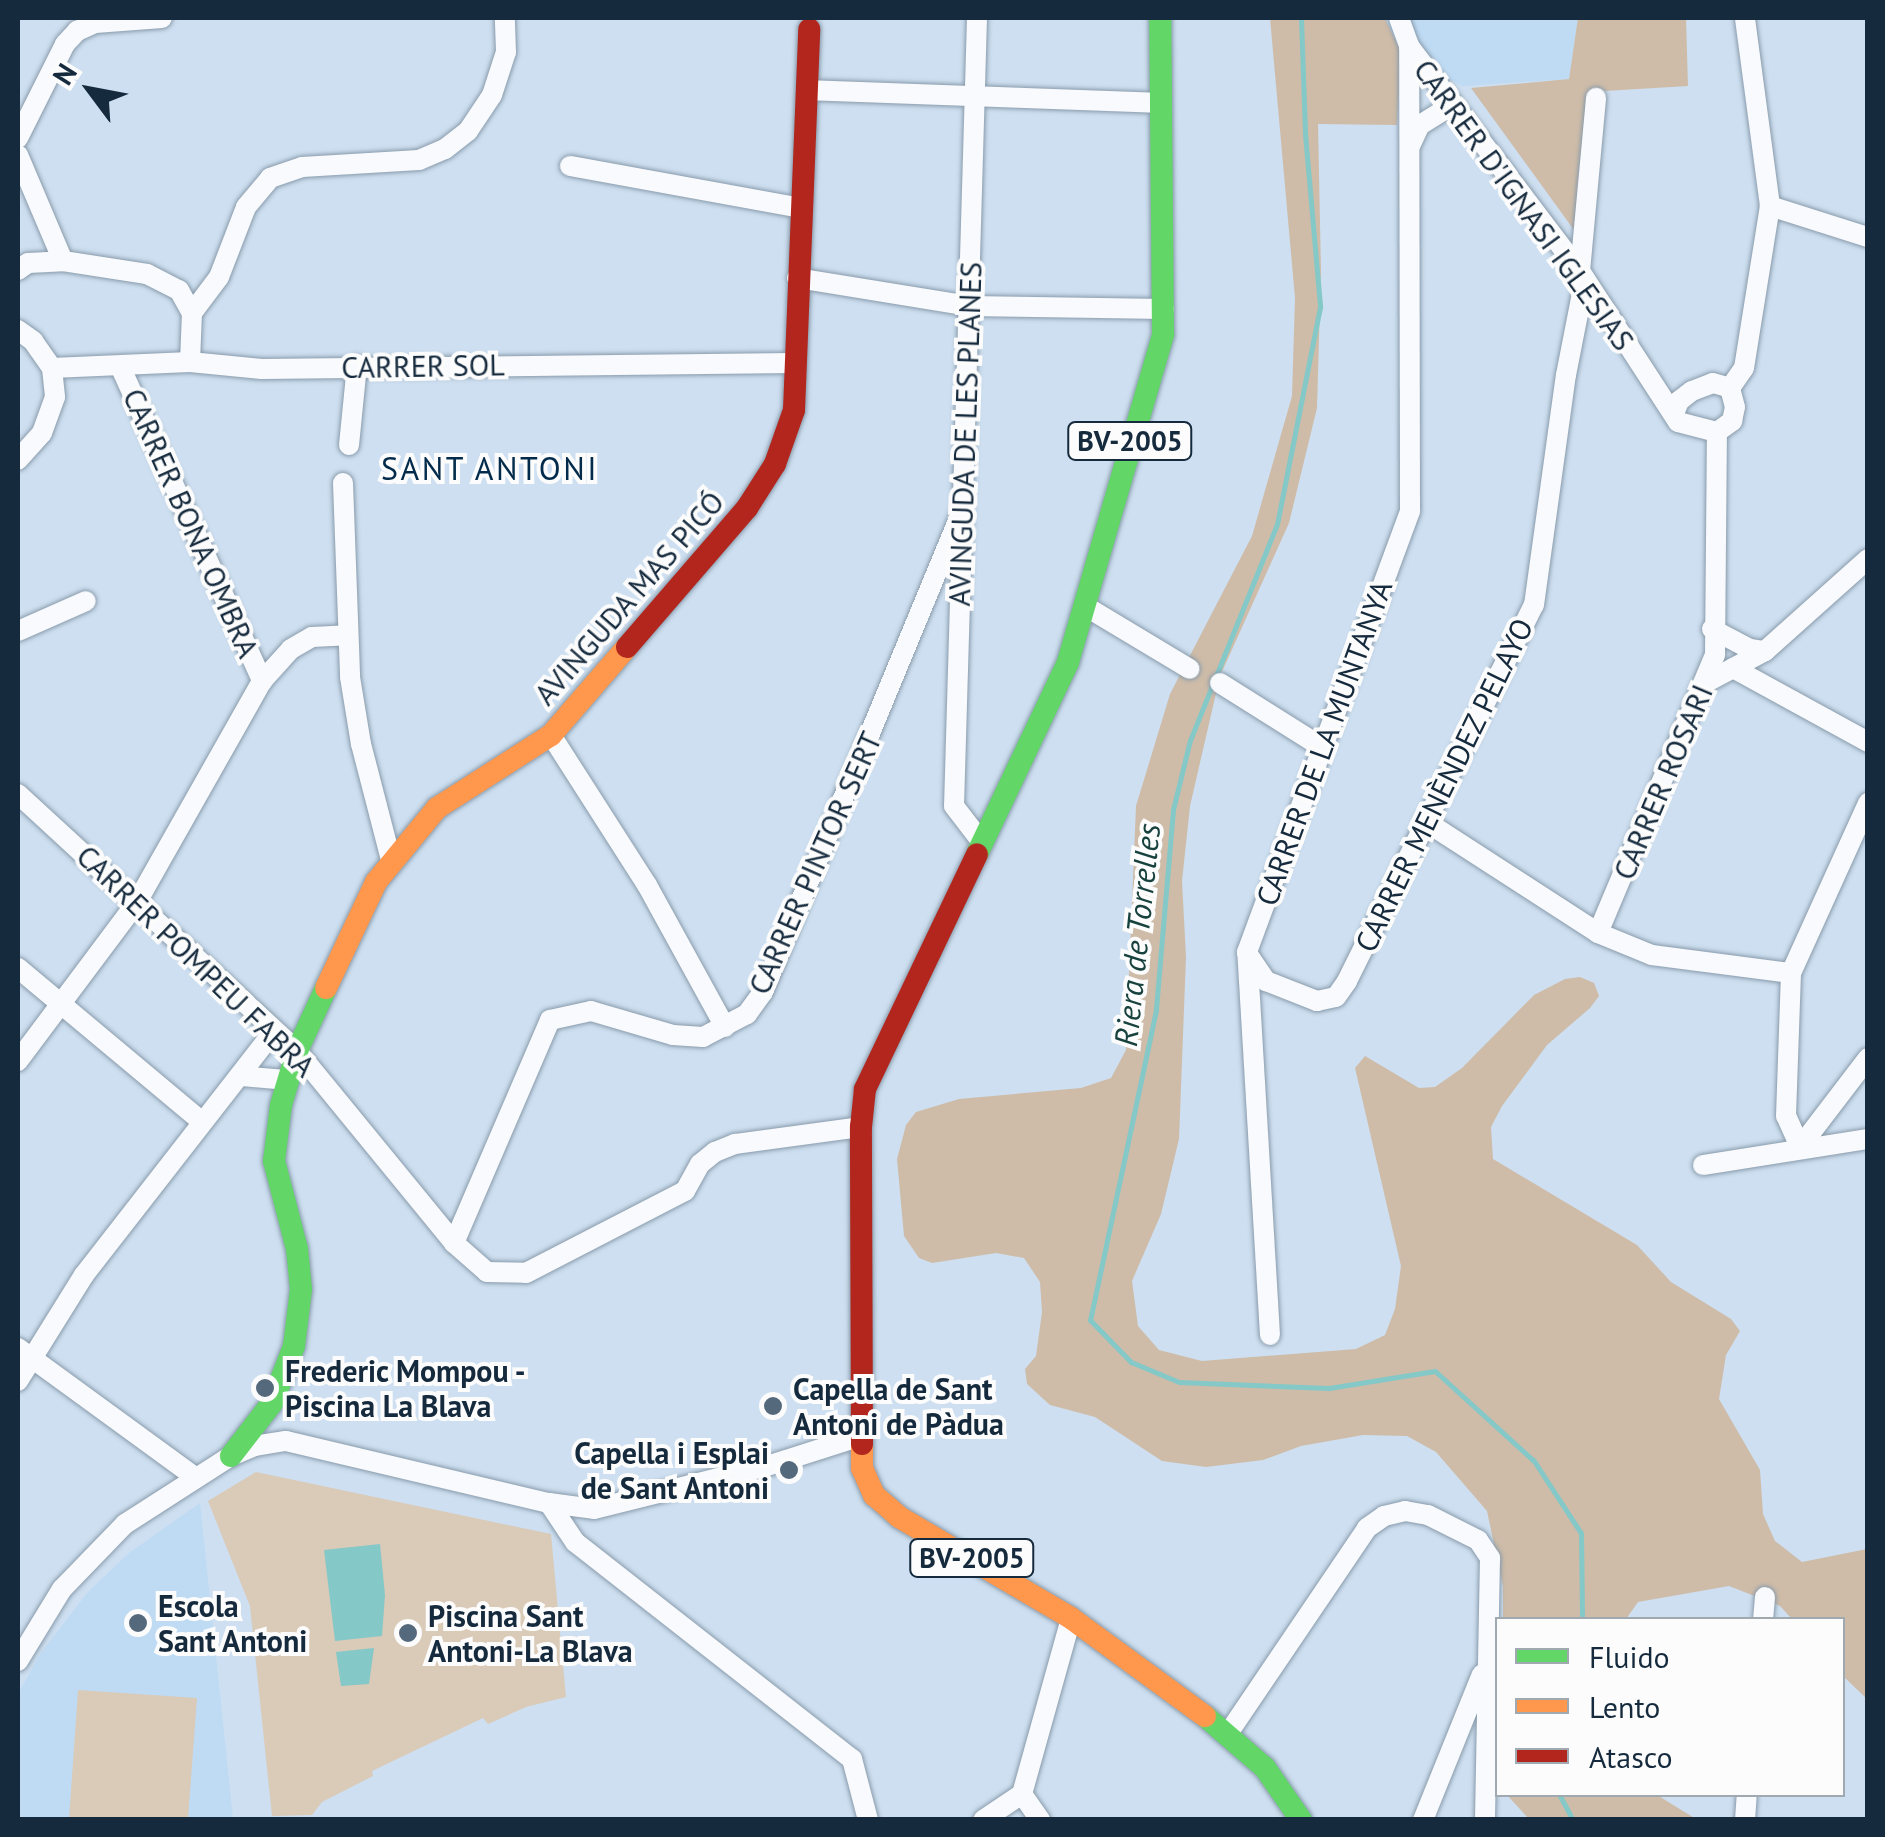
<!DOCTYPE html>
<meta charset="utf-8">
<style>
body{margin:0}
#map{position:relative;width:1885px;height:1837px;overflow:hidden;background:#cddff0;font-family:"PT Sans",sans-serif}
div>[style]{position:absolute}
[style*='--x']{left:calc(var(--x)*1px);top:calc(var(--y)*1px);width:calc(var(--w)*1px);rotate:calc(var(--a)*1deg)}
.built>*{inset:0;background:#bfdbf4}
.green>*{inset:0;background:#dacab8}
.forest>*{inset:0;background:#cebca8}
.water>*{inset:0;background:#84c8c7}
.stream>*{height:5px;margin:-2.5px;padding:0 2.5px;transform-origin:2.5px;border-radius:2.5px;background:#84c8c7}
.roads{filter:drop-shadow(0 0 2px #899bab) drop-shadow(0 0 2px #899bab)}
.street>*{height:20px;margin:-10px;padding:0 10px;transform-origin:10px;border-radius:10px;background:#f8fafd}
.fast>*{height:22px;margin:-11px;padding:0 11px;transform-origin:11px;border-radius:11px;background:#63d668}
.slow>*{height:22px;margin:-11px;padding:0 11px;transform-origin:11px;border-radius:11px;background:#ff974d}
.jam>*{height:22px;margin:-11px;padding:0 11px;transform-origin:11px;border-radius:11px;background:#b3261e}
.dots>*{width:28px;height:28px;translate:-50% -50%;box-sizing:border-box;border:5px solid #fcfcfc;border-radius:50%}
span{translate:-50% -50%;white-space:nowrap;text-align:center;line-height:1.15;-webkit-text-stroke:8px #fcfcfc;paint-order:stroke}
.shield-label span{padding:2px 8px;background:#fcfcfc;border:2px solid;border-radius:8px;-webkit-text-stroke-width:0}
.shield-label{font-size:28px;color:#152a3d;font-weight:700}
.street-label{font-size:30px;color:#152a3d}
.poi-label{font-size:30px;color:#152a3d;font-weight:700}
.left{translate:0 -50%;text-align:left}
.right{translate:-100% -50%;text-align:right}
.neighbourhood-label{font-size:32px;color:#022b4b;letter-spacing:2.5px}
.water-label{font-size:32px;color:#18423e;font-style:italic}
.frame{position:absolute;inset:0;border:20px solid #152a3d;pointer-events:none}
.legend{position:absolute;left:1495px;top:1617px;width:350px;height:180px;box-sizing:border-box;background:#fcfcfc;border:2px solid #a0a8b0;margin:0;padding:12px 18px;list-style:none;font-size:30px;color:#152a3d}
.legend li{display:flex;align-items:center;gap:20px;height:50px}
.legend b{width:50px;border:2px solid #a0a8b0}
.north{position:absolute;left:40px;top:40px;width:100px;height:100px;-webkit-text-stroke:8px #fcfcfc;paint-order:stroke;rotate:302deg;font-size:28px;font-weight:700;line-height:40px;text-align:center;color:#152a3d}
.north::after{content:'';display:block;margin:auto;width:35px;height:45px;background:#152a3d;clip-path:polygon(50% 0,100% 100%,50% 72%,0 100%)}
</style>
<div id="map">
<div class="built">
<div style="clip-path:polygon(1385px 18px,1578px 18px,1569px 79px,1462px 86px,1401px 52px)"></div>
<div style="clip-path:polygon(200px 1503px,233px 1819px,18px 1820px,18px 1694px,41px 1653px,87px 1593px,129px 1553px)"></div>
</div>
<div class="green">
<div style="clip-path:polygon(256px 1472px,551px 1534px,566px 1697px,526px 1707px,488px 1724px,483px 1718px,372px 1771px,373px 1776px,322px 1802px,312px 1815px,272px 1816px,250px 1606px,208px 1501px)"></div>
<div style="clip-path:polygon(78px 1690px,197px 1698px,188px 1819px,69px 1819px)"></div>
</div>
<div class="forest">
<div style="clip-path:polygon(1270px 18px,1385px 18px,1401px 52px,1397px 125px,1318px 124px,1321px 272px,1317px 408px,1289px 523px,1220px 676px,1190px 806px,1182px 881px,1186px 957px,1179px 1139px,1161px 1214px,1132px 1281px,1138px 1326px,1159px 1350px,1202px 1361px,1356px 1349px,1385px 1335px,1395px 1309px,1401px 1266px,1355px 1068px,1365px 1056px,1419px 1088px,1435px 1087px,1462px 1068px,1534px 995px,1565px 979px,1580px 977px,1594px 983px,1599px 996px,1590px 1008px,1547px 1045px,1502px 1106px,1491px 1127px,1493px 1159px,1637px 1245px,1671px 1282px,1731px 1319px,1740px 1331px,1726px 1355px,1719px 1399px,1760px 1470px,1763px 1514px,1775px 1541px,1802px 1562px,1867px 1549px,1867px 1699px,1843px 1676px,1842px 1620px,1792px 1619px,1780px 1606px,1729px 1586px,1638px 1602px,1626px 1619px,1503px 1619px,1503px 1587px,1487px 1511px,1436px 1452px,1407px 1436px,1363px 1435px,1301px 1446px,1263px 1460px,1206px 1467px,1162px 1461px,1095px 1417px,1050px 1405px,1027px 1384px,1025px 1369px,1036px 1356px,1042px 1312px,1040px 1282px,1024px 1258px,996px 1253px,932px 1263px,919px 1258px,904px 1236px,897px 1159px,906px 1125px,916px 1112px,959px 1099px,1081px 1088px,1111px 1078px,1126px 1050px,1136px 806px,1170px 694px,1252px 536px,1292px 396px,1295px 298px)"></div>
<div style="clip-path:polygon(1578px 18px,1686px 18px,1688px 86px,1588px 92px,1574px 230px,1471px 88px,1569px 79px)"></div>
<div style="clip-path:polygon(1507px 1795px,1657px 1795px,1696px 1819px,1529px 1819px)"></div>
</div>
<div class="water">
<div style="clip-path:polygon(380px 1544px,385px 1595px,382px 1636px,335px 1641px,324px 1550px)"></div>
<div style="clip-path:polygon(374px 1648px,369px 1684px,341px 1686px,336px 1652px)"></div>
</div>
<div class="stream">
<div style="--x:1301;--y:18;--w:116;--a:88"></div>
<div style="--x:1305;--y:134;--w:174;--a:85"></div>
<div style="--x:1320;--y:307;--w:221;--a:101.2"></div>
<div style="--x:1277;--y:524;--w:233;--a:111.9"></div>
<div style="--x:1190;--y:740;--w:72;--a:103.7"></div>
<div style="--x:1173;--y:810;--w:201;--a:94.9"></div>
<div style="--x:1156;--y:1010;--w:317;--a:102"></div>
<div style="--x:1090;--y:1320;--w:59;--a:45.7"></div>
<div style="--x:1131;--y:1362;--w:52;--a:22.6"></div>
<div style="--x:1179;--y:1382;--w:150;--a:2.3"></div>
<div style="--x:1329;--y:1388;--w:107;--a:-9.1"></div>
<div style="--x:1435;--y:1371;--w:134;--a:42.3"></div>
<div style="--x:1534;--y:1461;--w:86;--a:56.9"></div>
<div style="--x:1581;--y:1533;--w:87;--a:89.3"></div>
<div style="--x:1559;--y:1794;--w:30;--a:62"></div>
</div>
<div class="roads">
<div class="street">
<div style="--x:977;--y:18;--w:788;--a:91.67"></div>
<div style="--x:954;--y:806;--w:44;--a:52.4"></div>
<div style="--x:1399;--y:18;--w:30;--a:70"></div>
<div style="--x:1409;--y:46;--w:283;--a:52.8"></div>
<div style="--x:1580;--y:271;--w:180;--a:57"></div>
<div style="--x:1678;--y:422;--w:40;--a:14.4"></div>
<div style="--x:1717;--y:432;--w:19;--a:-36"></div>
<div style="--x:1732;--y:421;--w:14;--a:-78"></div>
<div style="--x:1735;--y:407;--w:20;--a:-105"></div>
<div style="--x:1730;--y:388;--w:24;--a:-55"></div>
<div style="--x:1744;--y:368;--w:164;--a:-80.9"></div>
<div style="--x:1770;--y:206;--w:190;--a:-97.6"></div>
<div style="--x:808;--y:90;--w:352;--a:2.1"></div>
<div style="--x:18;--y:138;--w:105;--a:-63.4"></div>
<div style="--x:65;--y:44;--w:18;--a:-47"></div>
<div style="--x:77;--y:31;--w:20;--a:-24"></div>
<div style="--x:95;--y:23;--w:67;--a:-4.3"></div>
<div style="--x:1410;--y:146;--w:23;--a:-65"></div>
<div style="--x:1420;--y:125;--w:28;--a:-32"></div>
<div style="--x:1444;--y:110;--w:10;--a:0"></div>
<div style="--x:18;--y:155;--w:115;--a:67"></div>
<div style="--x:570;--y:166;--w:234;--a:10.3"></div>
<div style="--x:1770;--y:206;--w:103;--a:17.6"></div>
<div style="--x:18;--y:270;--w:12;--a:-35"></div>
<div style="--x:28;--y:263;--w:35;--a:-3"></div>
<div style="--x:63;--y:261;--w:85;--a:8.8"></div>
<div style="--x:147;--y:274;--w:36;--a:27"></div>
<div style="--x:179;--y:290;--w:26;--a:61"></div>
<div style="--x:1580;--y:271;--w:174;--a:-84.7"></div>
<div style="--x:797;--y:278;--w:174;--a:9.2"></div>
<div style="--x:969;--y:306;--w:195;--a:0.9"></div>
<div style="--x:18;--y:330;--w:19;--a:36"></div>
<div style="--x:33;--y:341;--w:33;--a:55"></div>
<div style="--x:52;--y:368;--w:29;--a:84"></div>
<div style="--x:55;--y:397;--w:38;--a:110"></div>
<div style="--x:42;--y:433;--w:36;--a:132"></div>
<div style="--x:190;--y:362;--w:49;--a:-87.7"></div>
<div style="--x:192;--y:313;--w:45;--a:-53.1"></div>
<div style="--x:219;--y:277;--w:75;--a:-68.9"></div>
<div style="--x:246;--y:207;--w:38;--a:-50"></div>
<div style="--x:270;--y:178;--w:34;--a:-19"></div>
<div style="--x:302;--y:167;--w:117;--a:-3.4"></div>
<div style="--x:419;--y:160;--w:28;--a:-23"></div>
<div style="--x:445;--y:149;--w:29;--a:-38"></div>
<div style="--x:468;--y:131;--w:43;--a:-56.3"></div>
<div style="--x:492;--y:95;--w:45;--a:-72"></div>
<div style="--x:506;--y:52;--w:34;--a:-92"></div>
<div style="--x:120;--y:366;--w:346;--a:65.7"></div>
<div style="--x:52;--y:368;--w:138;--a:-2.5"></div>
<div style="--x:190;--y:362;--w:72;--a:5.6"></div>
<div style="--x:262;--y:369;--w:532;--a:-0.65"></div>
<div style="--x:1674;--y:414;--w:14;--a:-69"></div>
<div style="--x:1679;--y:401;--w:16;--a:-38"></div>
<div style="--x:1692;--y:391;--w:22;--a:-21"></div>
<div style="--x:1713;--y:383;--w:18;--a:16"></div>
<div style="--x:349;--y:445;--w:80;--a:-84.3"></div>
<div style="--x:343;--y:483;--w:194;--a:87.9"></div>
<div style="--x:350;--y:677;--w:68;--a:80.7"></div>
<div style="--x:361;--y:744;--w:120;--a:75.5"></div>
<div style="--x:1085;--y:606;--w:122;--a:31"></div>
<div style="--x:1712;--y:629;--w:43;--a:27.8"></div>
<div style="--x:1750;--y:649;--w:15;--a:8"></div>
<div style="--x:18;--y:631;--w:74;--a:-23.8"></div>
<div style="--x:1733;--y:668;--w:154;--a:28.7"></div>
<div style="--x:1707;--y:682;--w:66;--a:-28.1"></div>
<div style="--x:1765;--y:651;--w:138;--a:-41.8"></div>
<div style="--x:1220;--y:683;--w:118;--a:32.2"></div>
<div style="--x:551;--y:735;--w:178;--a:57.4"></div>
<div style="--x:647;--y:885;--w:162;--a:61.2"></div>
<div style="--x:18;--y:794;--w:379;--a:42.6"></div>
<div style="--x:297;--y:1051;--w:248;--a:50.7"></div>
<div style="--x:454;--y:1243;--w:44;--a:41.3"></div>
<div style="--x:487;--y:1272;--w:39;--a:1"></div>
<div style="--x:526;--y:1273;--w:179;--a:-27.3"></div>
<div style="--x:685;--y:1191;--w:31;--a:-61"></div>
<div style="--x:700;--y:1164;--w:19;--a:-39"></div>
<div style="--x:715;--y:1152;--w:22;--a:-22"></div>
<div style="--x:735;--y:1144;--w:127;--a:-7.7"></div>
<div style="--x:1425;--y:821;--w:206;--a:32.9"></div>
<div style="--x:1598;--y:933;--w:58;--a:22.2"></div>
<div style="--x:1652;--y:955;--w:140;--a:7.4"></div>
<div style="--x:1598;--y:933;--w:302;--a:-67.2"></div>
<div style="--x:1715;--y:655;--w:223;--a:-89.5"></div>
<div style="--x:1247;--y:953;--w:34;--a:56"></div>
<div style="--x:1266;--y:981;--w:55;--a:21.4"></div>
<div style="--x:1317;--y:1001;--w:19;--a:-12"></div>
<div style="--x:1336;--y:997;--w:19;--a:-55"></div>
<div style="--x:1347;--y:981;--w:420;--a:-63.6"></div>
<div style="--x:1534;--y:605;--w:232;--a:-82.1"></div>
<div style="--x:1566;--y:375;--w:94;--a:-78.9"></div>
<div style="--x:18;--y:968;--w:240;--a:39.9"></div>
<div style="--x:18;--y:1061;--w:199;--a:-53.2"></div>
<div style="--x:137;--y:902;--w:254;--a:-60.5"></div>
<div style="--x:262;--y:681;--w:43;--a:-47.8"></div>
<div style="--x:291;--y:649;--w:24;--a:-30"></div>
<div style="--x:312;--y:637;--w:35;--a:-3"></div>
<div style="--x:240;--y:1076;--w:47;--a:4.9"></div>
<div style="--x:1800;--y:1147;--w:34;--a:-114"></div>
<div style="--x:1786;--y:1116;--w:143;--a:-88"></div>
<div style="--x:1791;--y:973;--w:187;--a:-65.6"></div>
<div style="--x:1800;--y:1147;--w:112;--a:-52.6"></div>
<div style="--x:1703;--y:1165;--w:167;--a:-9"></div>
<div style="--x:454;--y:1243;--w:243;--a:-66.7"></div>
<div style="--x:550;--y:1020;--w:42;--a:-12.4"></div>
<div style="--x:591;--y:1011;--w:85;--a:16.3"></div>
<div style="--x:673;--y:1035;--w:30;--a:4"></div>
<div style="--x:703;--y:1037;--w:50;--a:-27.6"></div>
<div style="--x:747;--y:1014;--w:27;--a:-54"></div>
<div style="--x:763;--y:992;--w:515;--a:-67.52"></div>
<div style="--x:1270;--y:1335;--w:384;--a:-93.4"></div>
<div style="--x:1247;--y:952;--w:470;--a:-69.7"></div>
<div style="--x:1410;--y:511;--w:465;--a:-90.1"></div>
<div style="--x:18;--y:1348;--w:219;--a:36.1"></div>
<div style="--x:18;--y:1381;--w:125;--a:-58.1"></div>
<div style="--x:84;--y:1275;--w:308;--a:-52.1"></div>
<div style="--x:286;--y:1441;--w:270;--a:13.3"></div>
<div style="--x:549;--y:1503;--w:45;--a:7.6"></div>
<div style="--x:594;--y:1509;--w:178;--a:-14"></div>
<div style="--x:767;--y:1466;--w:99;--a:-17.7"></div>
<div style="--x:549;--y:1503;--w:47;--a:56.3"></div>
<div style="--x:575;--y:1542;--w:352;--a:38.1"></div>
<div style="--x:852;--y:1759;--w:63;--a:75.3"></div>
<div style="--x:1763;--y:1620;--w:23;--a:-85"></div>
<div style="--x:18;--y:1661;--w:84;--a:-58.6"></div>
<div style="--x:62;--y:1589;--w:91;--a:-45.9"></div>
<div style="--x:125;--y:1524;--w:126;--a:-32.7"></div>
<div style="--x:231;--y:1456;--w:25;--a:-23"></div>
<div style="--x:254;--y:1446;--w:32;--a:-9"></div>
<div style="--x:1227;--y:1735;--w:250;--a:-55.9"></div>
<div style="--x:1367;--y:1528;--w:21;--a:-35"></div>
<div style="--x:1384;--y:1516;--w:22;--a:-13"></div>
<div style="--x:1405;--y:1511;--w:23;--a:10"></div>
<div style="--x:1428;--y:1515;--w:56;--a:26.6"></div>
<div style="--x:1478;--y:1540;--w:22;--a:56"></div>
<div style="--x:1490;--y:1558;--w:262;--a:91.1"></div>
<div style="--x:1022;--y:1794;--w:32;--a:55"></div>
<div style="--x:983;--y:1820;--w:47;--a:-33.7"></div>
<div style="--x:1022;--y:1794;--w:183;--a:-74.4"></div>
<div style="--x:1423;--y:1820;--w:157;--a:-68"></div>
<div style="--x:1745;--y:1820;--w:26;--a:-86"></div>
</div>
<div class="fast">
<div style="--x:977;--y:854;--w:212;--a:-64.6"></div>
<div style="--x:1068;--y:662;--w:341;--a:-73.8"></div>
<div style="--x:1163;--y:334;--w:316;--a:-90.5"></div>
<div style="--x:231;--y:1456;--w:67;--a:-52.3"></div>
<div style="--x:272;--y:1403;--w:61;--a:-68.9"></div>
<div style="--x:294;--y:1346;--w:57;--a:-83"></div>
<div style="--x:301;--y:1289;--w:40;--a:-95.7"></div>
<div style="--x:297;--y:1249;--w:91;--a:-104.6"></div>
<div style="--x:274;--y:1161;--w:56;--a:-82.9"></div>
<div style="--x:281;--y:1105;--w:56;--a:-73.5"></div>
<div style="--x:297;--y:1051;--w:69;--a:-65.3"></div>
<div style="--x:1205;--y:1716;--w:79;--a:40.9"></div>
<div style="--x:1265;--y:1768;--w:63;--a:55.3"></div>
</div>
<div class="slow">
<div style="--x:326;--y:988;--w:117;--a:-64.7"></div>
<div style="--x:376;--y:882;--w:96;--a:-50.5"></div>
<div style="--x:437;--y:808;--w:135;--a:-32.6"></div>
<div style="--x:551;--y:735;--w:116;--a:-49.2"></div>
<div style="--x:862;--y:1444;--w:24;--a:90"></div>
<div style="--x:862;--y:1468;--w:30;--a:66"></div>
<div style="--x:874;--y:1495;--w:33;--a:41"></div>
<div style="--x:899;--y:1517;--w:199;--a:30.4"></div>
<div style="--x:1071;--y:1618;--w:166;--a:36.2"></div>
</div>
<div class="jam">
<div style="--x:627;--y:647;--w:184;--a:-49.2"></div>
<div style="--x:747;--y:508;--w:52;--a:-57.5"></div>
<div style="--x:775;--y:464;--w:57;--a:-70.6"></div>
<div style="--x:794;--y:410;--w:381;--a:-87.7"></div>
<div style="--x:862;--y:1444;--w:317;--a:-90.2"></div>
<div style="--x:861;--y:1127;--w:38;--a:-84"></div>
<div style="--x:865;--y:1089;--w:260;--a:-64.5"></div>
</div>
</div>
<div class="dots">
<div style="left:265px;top:1388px;background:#55697c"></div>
<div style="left:773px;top:1406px;background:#55697c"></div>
<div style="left:789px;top:1470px;background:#55697c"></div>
<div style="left:138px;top:1623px;background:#55697c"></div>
<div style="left:408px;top:1633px;background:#55697c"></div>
</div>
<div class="shield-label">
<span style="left:1130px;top:441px">BV-2005</span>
<span style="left:972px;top:1558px">BV-2005</span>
</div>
<div class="street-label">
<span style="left:1524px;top:205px;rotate:54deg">CARRER D'IGNASI IGLESIAS</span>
<span style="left:423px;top:366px;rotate:-1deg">CARRER SOL</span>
<span style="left:965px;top:434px;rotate:-88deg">AVINGUDA DE LES PLANES</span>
<span style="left:191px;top:523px;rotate:66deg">CARRER BONA OMBRA</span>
<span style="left:629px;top:598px;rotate:-49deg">AVINGUDA MAS PICÓ</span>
<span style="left:1324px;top:743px;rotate:-70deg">CARRER DE LA MUNTANYA</span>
<span style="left:1663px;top:782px;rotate:-67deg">CARRER ROSARI</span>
<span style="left:1444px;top:785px;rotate:-64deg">CARRER MENÈNDEZ PELAYO</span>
<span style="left:815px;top:863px;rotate:-66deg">CARRER PINTOR SERT</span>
<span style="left:196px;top:961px;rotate:44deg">CARRER POMPEU FABRA</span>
</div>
<div class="poi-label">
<span class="left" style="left:285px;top:1388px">Frederic Mompou -<br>Piscina La Blava</span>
<span class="left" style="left:793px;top:1406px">Capella de Sant<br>Antoni de Pàdua</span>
<span class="right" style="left:769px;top:1470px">Capella i Esplai<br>de Sant Antoni</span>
<span class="left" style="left:158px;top:1623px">Escola<br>Sant Antoni</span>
<span class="left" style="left:428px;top:1633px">Piscina Sant<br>Antoni-La Blava</span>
</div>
<div class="neighbourhood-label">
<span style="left:490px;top:468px">SANT ANTONI</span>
</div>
<div class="water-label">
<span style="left:1137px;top:935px;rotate:-84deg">Riera de Torrelles</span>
</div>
<div class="frame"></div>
<ul class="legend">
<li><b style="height:12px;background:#63d668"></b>Fluido</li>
<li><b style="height:12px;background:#ff974d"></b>Lento</li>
<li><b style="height:12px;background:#b3261e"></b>Atasco</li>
</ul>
<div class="north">N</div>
</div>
